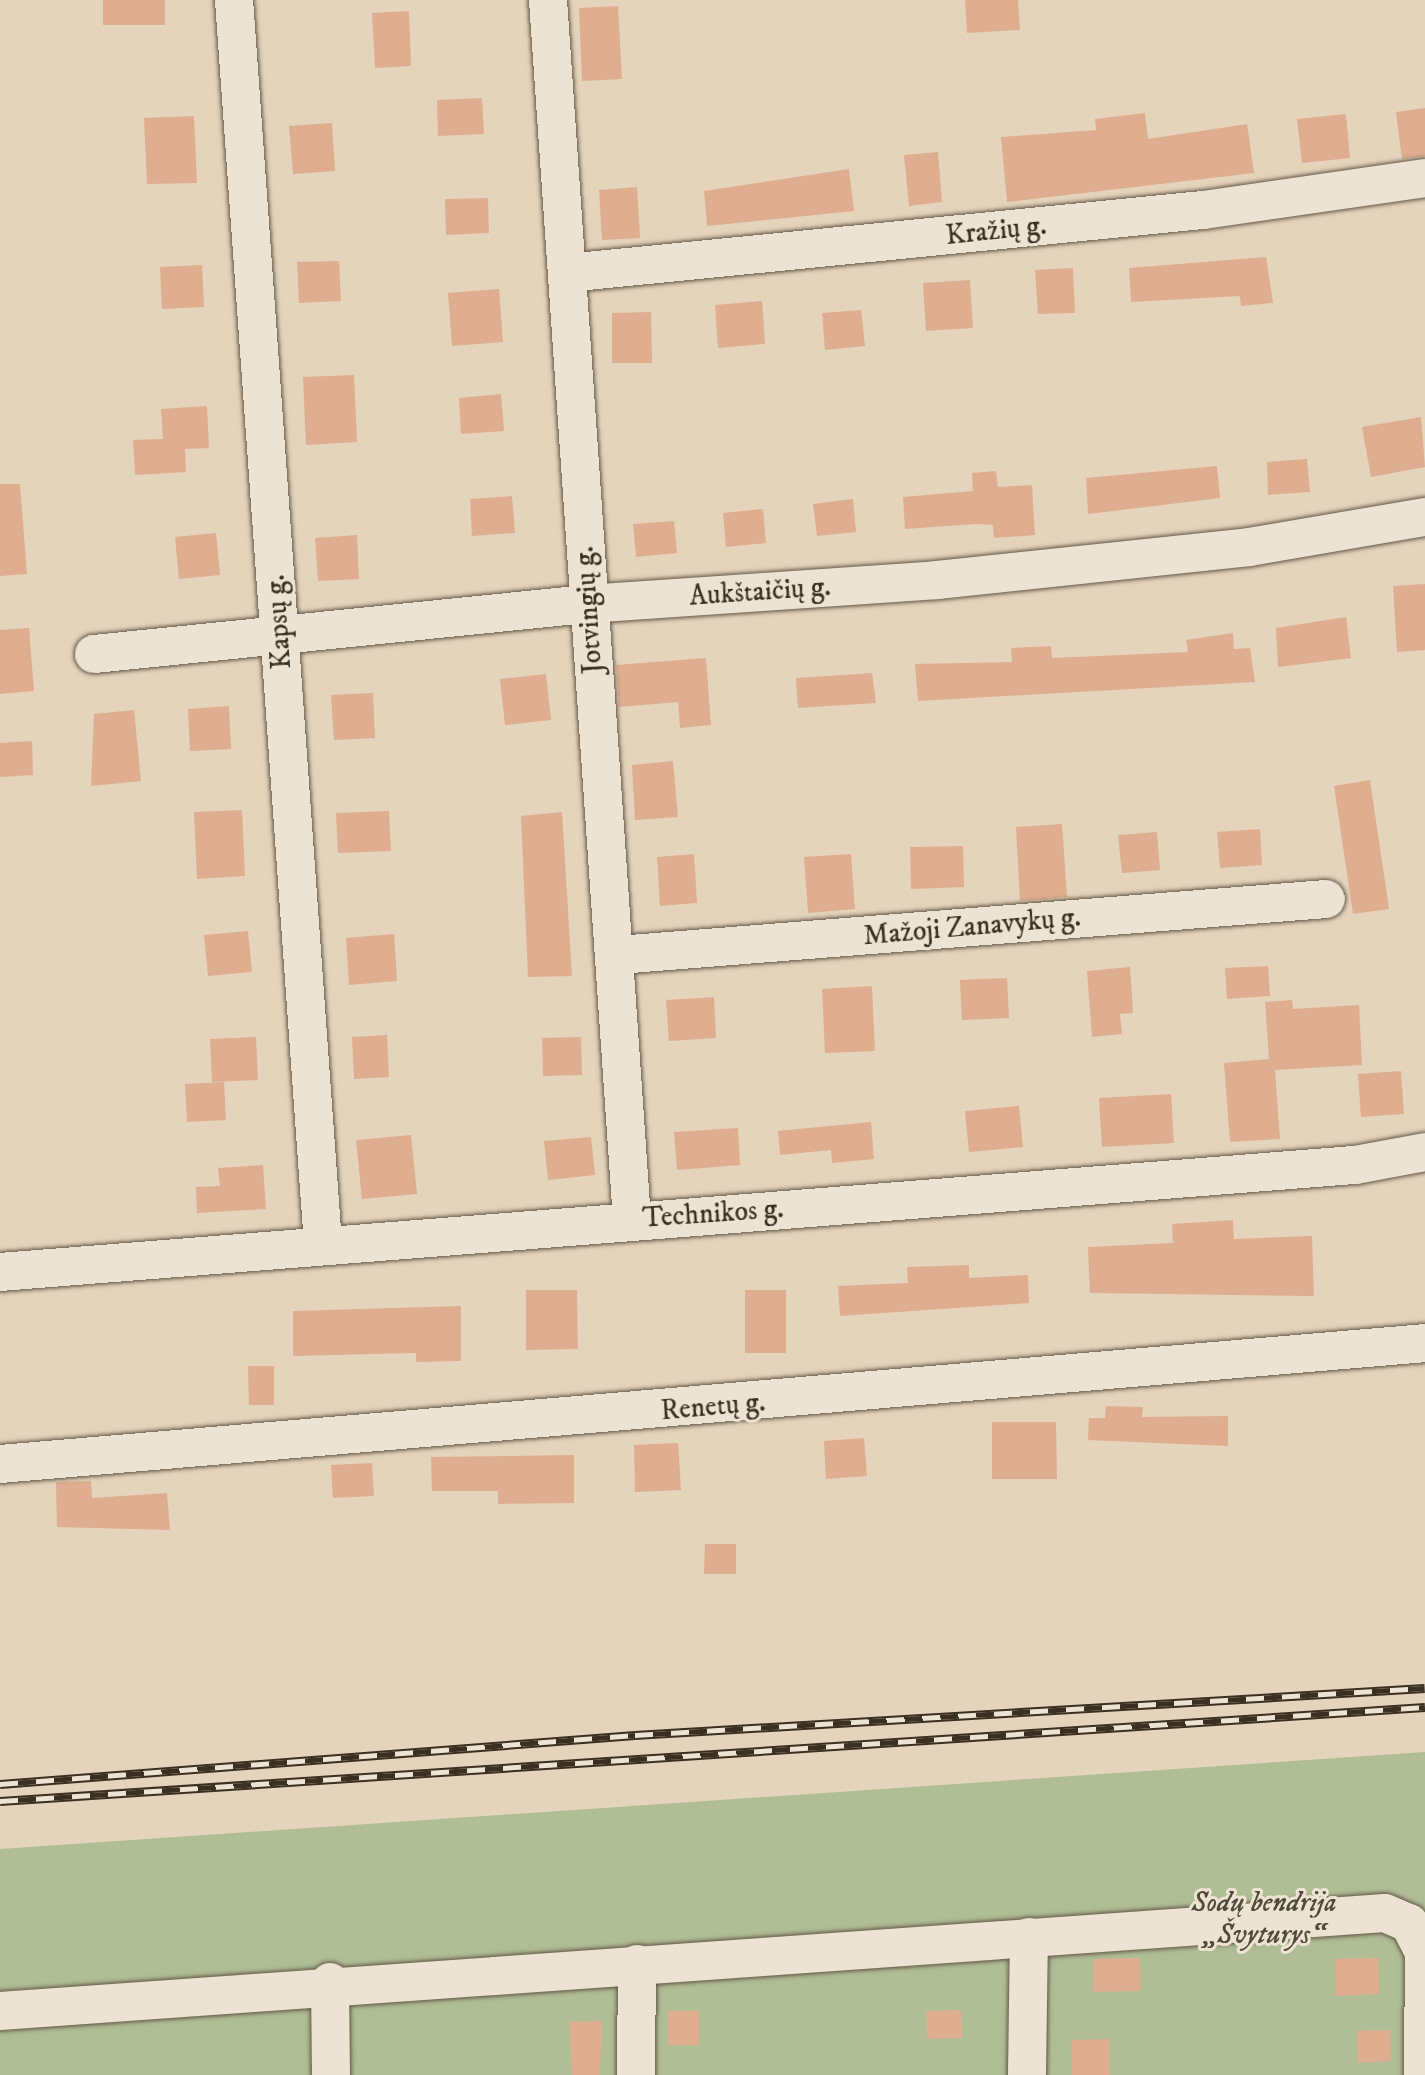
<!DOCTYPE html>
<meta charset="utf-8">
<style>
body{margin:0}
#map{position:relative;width:1425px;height:2075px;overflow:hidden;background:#e4d4bb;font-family:"IM FELL DW Pica",serif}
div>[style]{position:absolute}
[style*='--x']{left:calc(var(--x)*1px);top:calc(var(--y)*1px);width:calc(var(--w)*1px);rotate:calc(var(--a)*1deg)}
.green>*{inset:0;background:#afbe94}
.building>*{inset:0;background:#dfad8f}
.roads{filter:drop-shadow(0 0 2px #645847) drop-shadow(0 0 2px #645847)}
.minor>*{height:38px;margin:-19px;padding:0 19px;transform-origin:19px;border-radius:19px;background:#ede3d3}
.rail>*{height:9px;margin-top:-4.5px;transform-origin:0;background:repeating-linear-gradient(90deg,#ede3d3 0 18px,#3a2f20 0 36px);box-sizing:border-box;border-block:2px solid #3a2f20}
span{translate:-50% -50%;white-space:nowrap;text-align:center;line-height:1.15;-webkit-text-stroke:6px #ede3d3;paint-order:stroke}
.street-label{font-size:28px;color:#3a2f20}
.park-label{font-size:28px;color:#514c37;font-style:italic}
</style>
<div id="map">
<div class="green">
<div style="clip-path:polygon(1425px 1752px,1425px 2075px,0 2075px,0 1849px)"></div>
</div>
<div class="building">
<div style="clip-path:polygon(103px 0,165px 0,165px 25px,103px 25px)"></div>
<div style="clip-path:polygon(965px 0,1018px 0,1020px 30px,967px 33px)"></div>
<div style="clip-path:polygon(618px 6px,622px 79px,582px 81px,579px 8px)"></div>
<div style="clip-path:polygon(409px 11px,411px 66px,375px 68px,372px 13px)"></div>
<div style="clip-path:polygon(482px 98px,484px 134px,438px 136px,437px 100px)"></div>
<div style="clip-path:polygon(1425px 108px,1425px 156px,1402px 159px,1396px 112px)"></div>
<div style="clip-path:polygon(1145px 113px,1148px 139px,1247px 124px,1254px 173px,1007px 202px,1001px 137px,1096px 130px,1095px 119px)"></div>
<div style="clip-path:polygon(1346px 114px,1350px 158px,1302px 163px,1297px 119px)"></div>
<div style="clip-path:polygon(194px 116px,197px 183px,147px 184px,144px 118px)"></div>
<div style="clip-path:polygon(332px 123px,335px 171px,293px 174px,289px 126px)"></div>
<div style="clip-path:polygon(938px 152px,942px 202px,909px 206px,904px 155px)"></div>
<div style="clip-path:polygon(849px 169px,854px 211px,707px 226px,704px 191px)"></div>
<div style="clip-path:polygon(637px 187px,640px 238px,602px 240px,599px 190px)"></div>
<div style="clip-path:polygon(488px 198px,489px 233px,446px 235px,445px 199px)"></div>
<div style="clip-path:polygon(1266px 257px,1273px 303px,1241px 306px,1240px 296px,1131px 302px,1129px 268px)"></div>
<div style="clip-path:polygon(339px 261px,341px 301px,299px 303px,297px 262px)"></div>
<div style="clip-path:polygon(202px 265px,204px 307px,162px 309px,160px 267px)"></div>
<div style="clip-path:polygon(1073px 268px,1075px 313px,1038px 314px,1035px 270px)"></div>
<div style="clip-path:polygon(970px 280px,973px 328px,926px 331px,923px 283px)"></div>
<div style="clip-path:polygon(499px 289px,503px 342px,452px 346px,448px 293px)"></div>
<div style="clip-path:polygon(762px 301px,765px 344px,718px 348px,715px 305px)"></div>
<div style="clip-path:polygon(861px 310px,865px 346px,825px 350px,822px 313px)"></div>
<div style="clip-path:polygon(651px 312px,652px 363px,612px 363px,612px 313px)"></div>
<div style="clip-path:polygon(354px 375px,357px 442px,306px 445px,303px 377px)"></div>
<div style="clip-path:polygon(501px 394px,504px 431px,461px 434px,459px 398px)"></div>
<div style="clip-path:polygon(207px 406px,209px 448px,185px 449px,186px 472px,135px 475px,133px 440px,163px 439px,161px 409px)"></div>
<div style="clip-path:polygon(1421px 417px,1425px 467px,1371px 477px,1362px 427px)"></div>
<div style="clip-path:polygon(1307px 459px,1310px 492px,1268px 495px,1267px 462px)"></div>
<div style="clip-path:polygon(1217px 466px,1220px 498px,1088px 514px,1086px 478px)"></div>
<div style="clip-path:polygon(996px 471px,998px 487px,1032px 485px,1035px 535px,994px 538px,993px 525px,976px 524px,905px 529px,903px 497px,973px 491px,972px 473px)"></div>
<div style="clip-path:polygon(0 484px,20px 484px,27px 574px,0 576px)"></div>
<div style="clip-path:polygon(512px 496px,515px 533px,472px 536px,470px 499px)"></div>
<div style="clip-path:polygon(853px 499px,856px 532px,817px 536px,813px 504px)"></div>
<div style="clip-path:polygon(763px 509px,766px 543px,726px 547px,723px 513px)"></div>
<div style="clip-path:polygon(674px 521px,677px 553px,636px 557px,633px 524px)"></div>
<div style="clip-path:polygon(216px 533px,220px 575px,179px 579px,175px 537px)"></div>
<div style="clip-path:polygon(357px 535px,359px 579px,318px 581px,315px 538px)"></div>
<div style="clip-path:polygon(1425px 584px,1425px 650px,1397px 652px,1393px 586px)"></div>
<div style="clip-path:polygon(1346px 617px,1351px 658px,1278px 667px,1276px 628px)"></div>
<div style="clip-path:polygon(29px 628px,34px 691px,0 694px,0 630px)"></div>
<div style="clip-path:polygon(1233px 633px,1234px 649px,1250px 648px,1255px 682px,918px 701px,915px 664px,1012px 662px,1011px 648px,1051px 646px,1052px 658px,1188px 652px,1186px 640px)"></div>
<div style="clip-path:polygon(706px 658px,711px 725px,680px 728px,678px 702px,619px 707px,616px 665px)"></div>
<div style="clip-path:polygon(872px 673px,876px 703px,798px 708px,796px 678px)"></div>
<div style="clip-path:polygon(546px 674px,551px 720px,505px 725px,500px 679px)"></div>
<div style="clip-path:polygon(373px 693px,375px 738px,334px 740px,331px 695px)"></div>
<div style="clip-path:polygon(229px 706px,231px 749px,190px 751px,188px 709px)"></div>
<div style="clip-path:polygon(134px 710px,141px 781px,91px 786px,94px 714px)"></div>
<div style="clip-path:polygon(32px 741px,33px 775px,0 777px,0 743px)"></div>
<div style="clip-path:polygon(673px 761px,678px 817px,635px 820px,632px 765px)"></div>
<div style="clip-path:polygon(1370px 780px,1389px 909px,1353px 914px,1334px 786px)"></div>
<div style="clip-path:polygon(242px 810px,245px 876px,197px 879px,194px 812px)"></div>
<div style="clip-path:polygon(389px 811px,391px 851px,338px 853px,336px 813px)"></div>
<div style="clip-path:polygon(562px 812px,572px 976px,528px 977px,521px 816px)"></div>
<div style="clip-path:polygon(1062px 824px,1067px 897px,1020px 901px,1016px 827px)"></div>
<div style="clip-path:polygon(1260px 829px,1262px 865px,1220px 868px,1217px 832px)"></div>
<div style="clip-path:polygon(1157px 832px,1160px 870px,1122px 873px,1118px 835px)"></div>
<div style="clip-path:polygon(963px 846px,964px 887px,911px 889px,910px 847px)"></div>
<div style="clip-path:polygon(694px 854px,697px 903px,660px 906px,657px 857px)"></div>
<div style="clip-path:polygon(851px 854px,855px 909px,808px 913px,804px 857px)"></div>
<div style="clip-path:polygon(248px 931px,252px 972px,208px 976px,204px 935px)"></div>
<div style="clip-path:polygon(394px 934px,397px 981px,349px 985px,346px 938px)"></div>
<div style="clip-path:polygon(1268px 966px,1270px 996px,1227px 999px,1225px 968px)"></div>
<div style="clip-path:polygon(1130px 967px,1133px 1013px,1120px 1014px,1122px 1034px,1092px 1037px,1087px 971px)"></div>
<div style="clip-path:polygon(1007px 978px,1009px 1018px,962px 1020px,960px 980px)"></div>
<div style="clip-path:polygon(872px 986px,875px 1051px,825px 1053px,822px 989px)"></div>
<div style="clip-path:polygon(714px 997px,716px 1038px,669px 1041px,666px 1000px)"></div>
<div style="clip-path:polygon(1292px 1000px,1293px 1009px,1359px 1005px,1362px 1065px,1275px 1070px,1280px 1139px,1230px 1142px,1224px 1063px,1269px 1059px,1265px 1002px)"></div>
<div style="clip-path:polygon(387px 1035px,389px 1077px,354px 1079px,352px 1037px)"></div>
<div style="clip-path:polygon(256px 1037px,258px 1080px,212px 1082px,210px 1039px)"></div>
<div style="clip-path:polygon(581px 1037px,582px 1075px,543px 1076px,542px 1038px)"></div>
<div style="clip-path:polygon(1401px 1071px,1404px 1114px,1361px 1117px,1358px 1074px)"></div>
<div style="clip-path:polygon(224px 1082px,226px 1120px,187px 1122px,185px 1084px)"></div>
<div style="clip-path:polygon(1171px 1094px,1174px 1143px,1102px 1147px,1099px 1098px)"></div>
<div style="clip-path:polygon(1019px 1106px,1023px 1147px,969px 1152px,965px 1111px)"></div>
<div style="clip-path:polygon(871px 1122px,874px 1159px,832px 1163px,831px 1150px,780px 1155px,778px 1131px)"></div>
<div style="clip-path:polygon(738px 1128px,740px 1165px,677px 1170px,674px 1132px)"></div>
<div style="clip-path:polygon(411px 1135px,417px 1194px,362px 1199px,356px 1140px)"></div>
<div style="clip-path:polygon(591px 1137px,595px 1175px,548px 1180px,544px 1141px)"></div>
<div style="clip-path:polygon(263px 1165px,266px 1209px,197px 1213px,196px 1187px,220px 1186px,218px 1168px)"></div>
<div style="clip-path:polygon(1233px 1220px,1234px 1239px,1312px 1236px,1314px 1296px,1090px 1293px,1088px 1247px,1173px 1243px,1172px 1224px)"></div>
<div style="clip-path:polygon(969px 1265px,969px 1278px,1028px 1275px,1029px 1303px,840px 1316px,838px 1286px,908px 1283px,907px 1267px)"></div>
<div style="clip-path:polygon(526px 1290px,577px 1290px,578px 1349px,526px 1350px)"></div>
<div style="clip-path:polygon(745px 1290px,786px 1290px,786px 1353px,745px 1353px)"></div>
<div style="clip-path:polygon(461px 1306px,461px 1361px,416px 1362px,416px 1353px,293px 1356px,293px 1311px)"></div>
<div style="clip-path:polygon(248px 1366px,274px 1366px,274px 1405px,249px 1405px)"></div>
<div style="clip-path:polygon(1106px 1406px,1143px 1407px,1142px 1417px,1228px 1416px,1228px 1446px,1088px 1440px,1089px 1418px,1105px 1418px)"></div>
<div style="clip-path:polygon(992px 1422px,1056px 1422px,1057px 1479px,992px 1479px)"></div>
<div style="clip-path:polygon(864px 1438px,867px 1476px,826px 1479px,824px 1441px)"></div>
<div style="clip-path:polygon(678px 1443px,681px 1490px,635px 1492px,634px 1445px)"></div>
<div style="clip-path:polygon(574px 1455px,574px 1503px,498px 1504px,498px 1491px,432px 1491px,431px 1457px)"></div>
<div style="clip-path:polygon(372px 1463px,374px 1496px,333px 1498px,331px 1465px)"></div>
<div style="clip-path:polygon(91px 1481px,92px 1498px,167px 1493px,170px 1530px,57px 1527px,56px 1482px)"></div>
<div style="clip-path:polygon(705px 1544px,736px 1544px,736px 1574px,704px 1574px)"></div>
<div style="clip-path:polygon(1140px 1958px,1141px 1991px,1093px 1992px,1093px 1959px)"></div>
<div style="clip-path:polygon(1378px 1958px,1379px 1994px,1336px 1996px,1335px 1959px)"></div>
<div style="clip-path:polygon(961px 2010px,962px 2038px,927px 2039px,926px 2011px)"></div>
<div style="clip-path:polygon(668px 2011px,699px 2011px,699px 2045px,668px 2045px)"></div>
<div style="clip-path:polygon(602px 2021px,600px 2075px,572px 2075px,569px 2022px)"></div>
<div style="clip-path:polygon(1390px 2030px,1391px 2061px,1358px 2063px,1357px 2031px)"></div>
<div style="clip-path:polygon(1109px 2039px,1110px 2075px,1072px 2075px,1071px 2040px)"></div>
</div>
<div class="roads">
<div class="minor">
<div style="--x:234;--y:0;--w:1247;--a:85.91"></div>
<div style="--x:548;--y:0;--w:1223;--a:86.06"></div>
<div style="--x:567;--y:273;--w:639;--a:-5.66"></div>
<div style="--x:1203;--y:210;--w:224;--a:-8.2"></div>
<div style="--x:94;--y:654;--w:496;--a:-5.8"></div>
<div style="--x:587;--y:604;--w:351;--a:-3.9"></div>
<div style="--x:937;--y:580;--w:314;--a:-6"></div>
<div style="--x:1249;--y:547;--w:179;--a:-9.7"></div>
<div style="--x:618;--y:955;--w:710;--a:-4.52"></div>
<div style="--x:0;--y:1272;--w:1359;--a:-4.52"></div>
<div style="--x:1355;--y:1165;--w:71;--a:-10.5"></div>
<div style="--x:0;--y:1464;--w:1430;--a:-4.85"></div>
<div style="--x:330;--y:1982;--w:93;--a:89.4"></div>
<div style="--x:0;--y:2011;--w:1388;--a:-4.05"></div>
<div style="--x:1385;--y:1913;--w:26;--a:23"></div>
<div style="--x:1409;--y:1923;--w:33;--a:63"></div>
<div style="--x:1424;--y:1952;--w:123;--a:90.5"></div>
<div style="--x:636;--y:2075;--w:111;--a:-89.5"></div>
<div style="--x:1027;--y:2075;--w:138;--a:-89.2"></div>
</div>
</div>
<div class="rail">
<div style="--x:0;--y:1784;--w:637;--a:-4.41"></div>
<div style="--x:635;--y:1735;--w:791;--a:-3.4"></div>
<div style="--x:0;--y:1801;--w:1428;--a:-3.77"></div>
</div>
<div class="street-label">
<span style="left:996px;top:231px;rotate:-6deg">Kražių g.</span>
<span style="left:760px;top:592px;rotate:-4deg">Aukštaičių g.</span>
<span style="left:589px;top:610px;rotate:-94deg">Jotvingių g.</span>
<span style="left:279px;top:622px;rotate:-94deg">Kapsų g.</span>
<span style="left:972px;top:927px;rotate:-5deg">Mažoji Zanavykų g.</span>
<span style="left:713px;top:1214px;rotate:-4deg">Technikos g.</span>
<span style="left:713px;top:1407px;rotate:-5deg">Renetų g.</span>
</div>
<div class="park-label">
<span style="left:1264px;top:1919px">Sodų bendrija<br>„Švyturys“</span>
</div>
</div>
